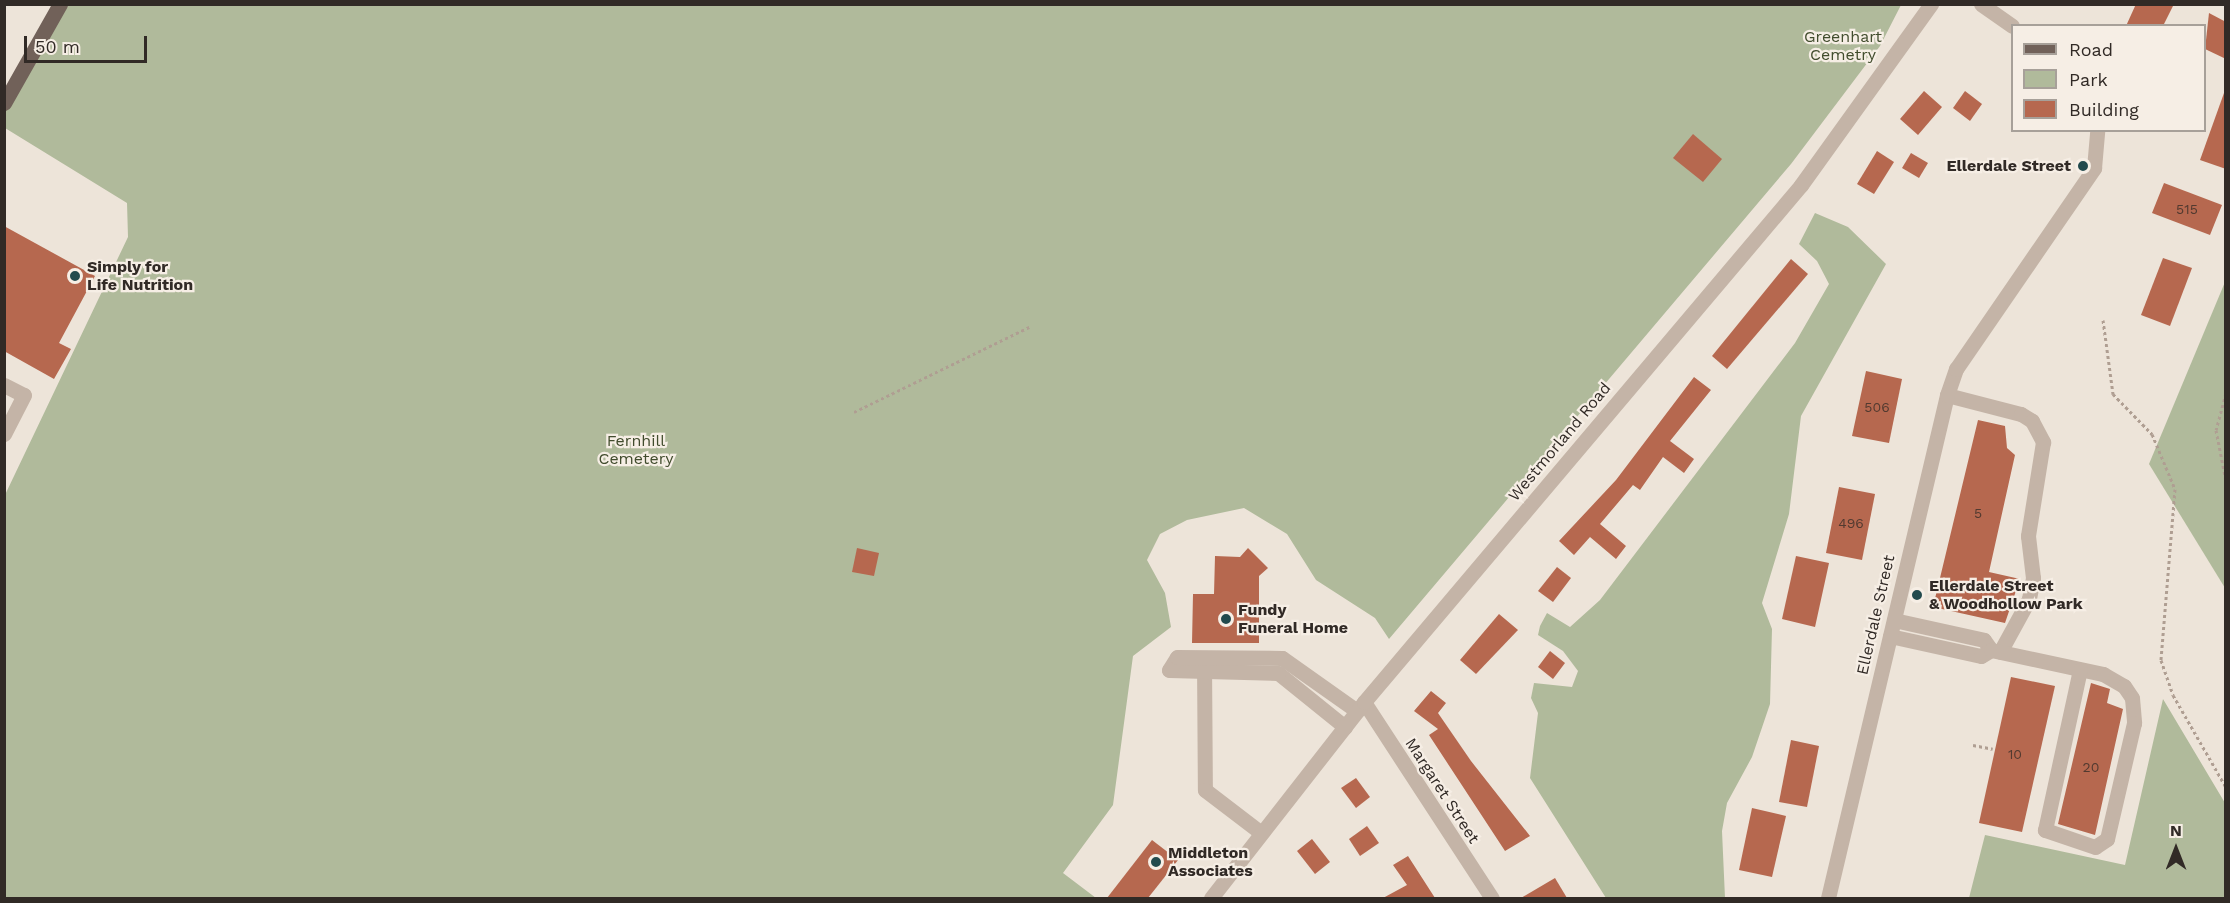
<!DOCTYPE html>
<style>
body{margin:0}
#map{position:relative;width:2230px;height:903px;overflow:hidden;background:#ede4d9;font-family:"Work Sans",sans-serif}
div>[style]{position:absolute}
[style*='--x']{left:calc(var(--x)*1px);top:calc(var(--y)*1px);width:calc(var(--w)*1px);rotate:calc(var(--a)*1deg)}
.green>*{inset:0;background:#b0ba9b}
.building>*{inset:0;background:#b6684f}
.path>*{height:3px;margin-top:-1.5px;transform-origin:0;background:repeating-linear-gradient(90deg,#af9e92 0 3px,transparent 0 6px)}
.minor>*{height:15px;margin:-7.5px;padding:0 7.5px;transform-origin:7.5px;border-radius:7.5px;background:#c4b4a7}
.major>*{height:15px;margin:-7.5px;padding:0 7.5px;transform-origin:7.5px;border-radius:7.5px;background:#716159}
.dots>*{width:16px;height:16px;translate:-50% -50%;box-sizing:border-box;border:3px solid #f6eee5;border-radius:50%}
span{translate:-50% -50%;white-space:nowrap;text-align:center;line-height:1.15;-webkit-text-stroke:4.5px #f6eee5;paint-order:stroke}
.number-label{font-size:14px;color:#523a30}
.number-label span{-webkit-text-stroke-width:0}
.park-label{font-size:16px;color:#414c2d}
.poi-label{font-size:16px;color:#312a26;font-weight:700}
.right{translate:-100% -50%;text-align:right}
.left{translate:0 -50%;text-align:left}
.street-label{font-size:16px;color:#312a26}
.frame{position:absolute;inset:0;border:6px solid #312a26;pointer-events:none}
.legend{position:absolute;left:2011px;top:24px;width:195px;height:108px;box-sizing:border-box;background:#f6eee5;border:2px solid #a7a099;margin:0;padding:8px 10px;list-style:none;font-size:18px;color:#312a26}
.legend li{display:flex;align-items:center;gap:12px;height:30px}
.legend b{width:30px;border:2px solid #a7a099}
.north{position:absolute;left:2146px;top:819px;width:60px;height:60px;-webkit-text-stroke:4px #f6eee5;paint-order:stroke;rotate:0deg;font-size:16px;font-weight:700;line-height:24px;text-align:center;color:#312a26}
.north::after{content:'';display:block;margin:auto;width:21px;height:27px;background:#312a26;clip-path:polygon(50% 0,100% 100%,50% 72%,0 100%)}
.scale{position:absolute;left:24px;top:36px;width:123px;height:27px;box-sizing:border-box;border:3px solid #312a26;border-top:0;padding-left:8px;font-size:18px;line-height:21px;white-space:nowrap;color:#312a26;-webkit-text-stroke:4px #f6eee5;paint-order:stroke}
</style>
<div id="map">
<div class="green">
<div style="clip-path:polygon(61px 5px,1901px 5px,1880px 46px,1791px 164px,1389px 639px,1375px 618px,1316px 580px,1287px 534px,1244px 508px,1187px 520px,1160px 534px,1147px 560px,1165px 593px,1171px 627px,1133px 656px,1113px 805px,1063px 873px,1096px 898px,5px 898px,4px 497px,128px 237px,127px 203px,5px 128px,5px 103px)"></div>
<div style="clip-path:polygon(1815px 213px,1848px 227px,1886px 264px,1801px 416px,1789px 514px,1762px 603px,1772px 629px,1770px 704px,1752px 757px,1727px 803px,1722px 831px,1725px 898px,1606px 898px,1530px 778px,1538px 713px,1531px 698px,1534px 683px,1572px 687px,1578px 671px,1563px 651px,1538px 635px,1540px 626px,1547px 613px,1570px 627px,1600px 600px,1795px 343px,1829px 284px,1817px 261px,1799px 244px)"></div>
<div style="clip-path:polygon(2225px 282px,2226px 588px,2225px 588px,2149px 464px)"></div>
<div style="clip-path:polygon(2163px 699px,2225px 803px,2225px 898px,1969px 898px,1985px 835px,2125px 865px)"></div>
</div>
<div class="building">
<div style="clip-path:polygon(2136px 4px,2174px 4px,2163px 26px,2126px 26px)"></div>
<div style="clip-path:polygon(2209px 13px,2226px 22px,2226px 59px,2205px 49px)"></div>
<div style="clip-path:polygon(1924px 91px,1942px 107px,1918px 135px,1900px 119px)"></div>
<div style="clip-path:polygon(1965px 91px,1982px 104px,1970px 121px,1953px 108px)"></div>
<div style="clip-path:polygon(2224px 93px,2226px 93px,2226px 169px,2200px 160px)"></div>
<div style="clip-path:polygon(1693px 134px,1722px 159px,1703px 182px,1673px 158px)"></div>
<div style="clip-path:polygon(1877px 151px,1894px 162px,1874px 194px,1857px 184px)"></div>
<div style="clip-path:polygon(1911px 153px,1928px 163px,1919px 178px,1902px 168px)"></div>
<div style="clip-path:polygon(2164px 183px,2222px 205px,2210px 235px,2152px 213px)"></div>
<div style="clip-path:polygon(4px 226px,95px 276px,59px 343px,71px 349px,54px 379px,4px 351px)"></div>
<div style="clip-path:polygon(2163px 258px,2192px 268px,2170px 326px,2141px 315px)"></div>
<div style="clip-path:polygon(1791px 259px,1808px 274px,1727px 369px,1712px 356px)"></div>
<div style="clip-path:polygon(1866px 371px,1902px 379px,1889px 443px,1852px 436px)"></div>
<div style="clip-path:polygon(1694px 377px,1711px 390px,1670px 441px,1694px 459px,1684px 473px,1663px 457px,1640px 490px,1633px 485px,1600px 524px,1626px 546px,1616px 559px,1590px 537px,1574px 555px,1559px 541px,1616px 480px)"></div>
<div style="clip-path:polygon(1978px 420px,2005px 426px,2007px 448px,2015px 455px,1989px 572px,2020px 579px,2005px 623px,1933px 607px)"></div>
<div style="clip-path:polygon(1839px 487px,1875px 494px,1862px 560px,1826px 553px)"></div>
<div style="clip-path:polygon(857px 548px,879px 553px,874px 576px,852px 572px)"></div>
<div style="clip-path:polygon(1248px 548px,1268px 568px,1259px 576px,1259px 643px,1192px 643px,1193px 594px,1214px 594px,1215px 556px,1240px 557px)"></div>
<div style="clip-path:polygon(1796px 556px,1829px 563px,1815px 627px,1782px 619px)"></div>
<div style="clip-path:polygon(1557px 567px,1571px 578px,1553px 602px,1538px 591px)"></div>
<div style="clip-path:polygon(1499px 614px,1518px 630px,1476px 674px,1460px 660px)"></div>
<div style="clip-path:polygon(1550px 651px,1565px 663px,1553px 679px,1538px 667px)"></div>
<div style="clip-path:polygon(2011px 677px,2055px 686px,2022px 832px,1979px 823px)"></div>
<div style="clip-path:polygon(2091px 683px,2110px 689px,2107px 703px,2123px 709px,2095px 835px,2058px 824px)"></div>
<div style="clip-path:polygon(1431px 691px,1446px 703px,1438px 713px,1471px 761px,1530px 836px,1505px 851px,1429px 735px,1438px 729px,1414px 711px)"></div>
<div style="clip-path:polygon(1791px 740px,1819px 746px,1807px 807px,1779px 802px)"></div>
<div style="clip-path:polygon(1356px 778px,1370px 797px,1356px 808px,1341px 788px)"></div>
<div style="clip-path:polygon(1752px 808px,1786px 816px,1772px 877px,1739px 870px)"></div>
<div style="clip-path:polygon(1367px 826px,1379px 843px,1360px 856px,1349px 839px)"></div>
<div style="clip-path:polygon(1312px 839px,1330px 862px,1315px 874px,1297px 851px)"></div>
<div style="clip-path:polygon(1152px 840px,1178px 860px,1171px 869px,1148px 898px,1107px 898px)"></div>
<div style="clip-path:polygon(1408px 856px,1435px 898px,1383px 898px,1407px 885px,1393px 865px)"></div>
<div style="clip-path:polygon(1555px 878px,1567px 898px,1521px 898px)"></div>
</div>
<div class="path">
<div style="--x:2103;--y:320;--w:75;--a:82.3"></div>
<div style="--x:2113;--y:394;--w:56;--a:45.7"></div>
<div style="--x:2152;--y:434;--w:60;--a:67.3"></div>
<div style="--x:2175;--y:489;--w:172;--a:94.7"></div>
<div style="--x:2161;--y:660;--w:37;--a:71"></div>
<div style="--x:2173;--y:695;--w:106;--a:60.1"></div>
<div style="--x:2226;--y:393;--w:38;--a:105"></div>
<div style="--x:2216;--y:430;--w:52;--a:78.9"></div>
<div style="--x:854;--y:412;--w:195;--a:-25.9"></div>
<div style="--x:1973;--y:745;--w:20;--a:11"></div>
</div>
<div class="minor">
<div style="--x:1981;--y:4;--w:38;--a:35"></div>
<div style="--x:4;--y:385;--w:22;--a:27"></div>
<div style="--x:24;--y:395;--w:44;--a:117.1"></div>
<div style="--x:1947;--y:395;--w:76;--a:14.4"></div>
<div style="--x:2021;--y:414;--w:13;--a:32"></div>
<div style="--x:2032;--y:421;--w:24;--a:62"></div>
<div style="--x:2043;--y:442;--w:95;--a:99.1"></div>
<div style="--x:2028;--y:536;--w:42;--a:83.2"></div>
<div style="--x:2033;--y:578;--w:21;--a:101"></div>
<div style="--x:2029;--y:599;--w:60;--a:118.7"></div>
<div style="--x:1894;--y:620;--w:92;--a:12.5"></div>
<div style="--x:1984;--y:640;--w:12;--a:55"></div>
<div style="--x:1890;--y:636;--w:93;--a:12.4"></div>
<div style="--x:1981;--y:656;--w:12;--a:-31"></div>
<div style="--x:1991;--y:650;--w:115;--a:12.1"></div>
<div style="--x:2103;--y:674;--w:24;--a:30"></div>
<div style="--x:2124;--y:686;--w:14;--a:56"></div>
<div style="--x:2132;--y:698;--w:25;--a:85"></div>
<div style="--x:2134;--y:723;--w:119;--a:103.1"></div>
<div style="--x:2107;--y:839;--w:14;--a:146"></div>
<div style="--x:2095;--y:847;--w:53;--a:-161.2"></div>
<div style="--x:2045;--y:830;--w:164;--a:-77.7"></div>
<div style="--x:1204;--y:661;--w:129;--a:89.6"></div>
<div style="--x:1205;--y:790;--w:69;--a:37.4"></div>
<div style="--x:1364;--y:702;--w:234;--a:56.9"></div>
<div style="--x:1345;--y:727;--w:86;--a:-141.1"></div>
<div style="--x:1278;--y:673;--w:109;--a:-178.4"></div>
<div style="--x:1169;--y:670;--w:15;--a:-58"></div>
<div style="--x:1177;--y:657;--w:105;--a:0.5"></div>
<div style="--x:1282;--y:658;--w:92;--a:35.2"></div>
<div style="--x:1211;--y:898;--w:249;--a:-52"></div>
<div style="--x:1364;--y:702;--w:677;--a:-49.79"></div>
<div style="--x:1801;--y:185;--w:223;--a:-54.3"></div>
<div style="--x:1828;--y:898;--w:517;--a:-76.69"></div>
<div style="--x:1947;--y:395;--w:28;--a:-71"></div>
<div style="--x:1956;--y:369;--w:244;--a:-55.5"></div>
<div style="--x:2094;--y:168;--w:38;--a:-85"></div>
</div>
<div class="major">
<div style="--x:4;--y:103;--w:114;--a:-60.5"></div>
</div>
<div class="dots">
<div style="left:2083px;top:166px;background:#224a4d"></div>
<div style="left:75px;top:276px;background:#224a4d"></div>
<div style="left:1917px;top:595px;background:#224a4d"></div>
<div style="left:1226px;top:619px;background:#224a4d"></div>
<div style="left:1156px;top:862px;background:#224a4d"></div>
</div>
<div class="number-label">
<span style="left:2187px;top:209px">515</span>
<span style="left:1877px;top:407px">506</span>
<span style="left:1978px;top:513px">5</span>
<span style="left:1851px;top:523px">496</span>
<span style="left:2015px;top:754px">10</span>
<span style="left:2091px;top:767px">20</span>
</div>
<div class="park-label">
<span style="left:1843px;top:46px">Greenhart<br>Cemetry</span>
<span style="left:636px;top:450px">Fernhill<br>Cemetery</span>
</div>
<div class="poi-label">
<span class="right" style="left:2071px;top:166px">Ellerdale Street</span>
<span class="left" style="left:87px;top:276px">Simply for<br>Life Nutrition</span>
<span class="left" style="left:1929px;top:595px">Ellerdale Street<br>&amp; Woodhollow Park</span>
<span class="left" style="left:1238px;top:619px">Fundy<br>Funeral Home</span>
<span class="left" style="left:1168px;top:862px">Middleton<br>Associates</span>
</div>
<div class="street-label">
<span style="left:1560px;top:442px;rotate:-50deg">Westmorland Road</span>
<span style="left:1876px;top:615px;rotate:-77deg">Ellerdale Street</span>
<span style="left:1442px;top:791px;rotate:57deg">Margaret Street</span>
</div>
<div class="frame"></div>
<ul class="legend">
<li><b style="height:8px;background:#716159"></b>Road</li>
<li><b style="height:16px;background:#b0ba9b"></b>Park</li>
<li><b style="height:16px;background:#b6684f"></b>Building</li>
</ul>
<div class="north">N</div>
<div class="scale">50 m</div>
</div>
